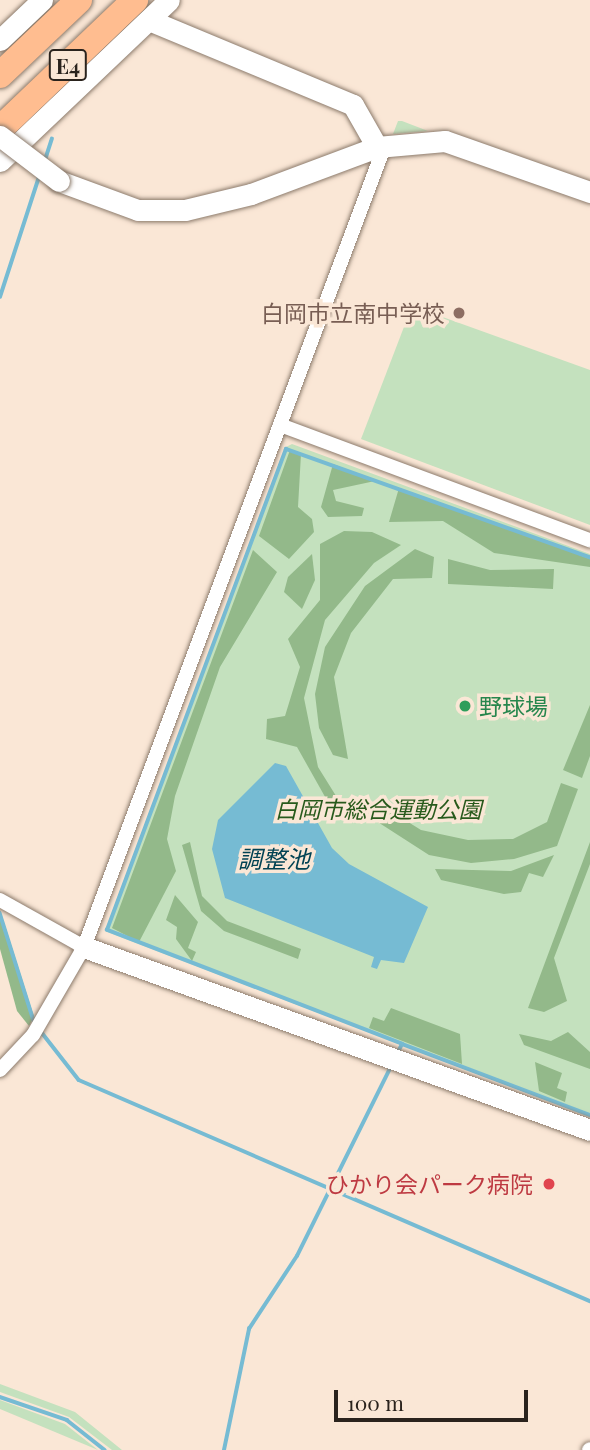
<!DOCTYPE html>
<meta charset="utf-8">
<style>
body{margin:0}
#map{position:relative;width:590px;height:1450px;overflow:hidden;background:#fae7d6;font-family:"Playfair Display","Noto Sans JP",serif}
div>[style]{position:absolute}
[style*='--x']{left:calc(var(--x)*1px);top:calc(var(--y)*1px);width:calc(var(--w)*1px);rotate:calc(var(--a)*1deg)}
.green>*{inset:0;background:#c4e1be}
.forest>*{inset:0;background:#93b98a}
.water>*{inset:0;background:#76bbd3}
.stream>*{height:3.5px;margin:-1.75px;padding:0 1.75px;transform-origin:1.75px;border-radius:1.75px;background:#76bbd3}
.roads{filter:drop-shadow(0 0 2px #8c7b6c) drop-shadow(0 0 2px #8c7b6c)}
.street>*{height:14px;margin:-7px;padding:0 7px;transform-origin:7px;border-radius:7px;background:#fff}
.secondary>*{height:21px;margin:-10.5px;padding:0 10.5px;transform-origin:10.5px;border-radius:10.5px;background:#fff}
.highway>*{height:26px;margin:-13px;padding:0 13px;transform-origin:13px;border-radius:13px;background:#ffbd90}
.bridges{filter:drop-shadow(0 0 2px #8c7b6c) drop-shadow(0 0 2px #8c7b6c)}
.secondary-bridge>*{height:21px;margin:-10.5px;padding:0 10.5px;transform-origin:10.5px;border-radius:10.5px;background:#fff}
.dots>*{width:19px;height:19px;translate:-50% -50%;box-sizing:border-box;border:4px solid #fae7d6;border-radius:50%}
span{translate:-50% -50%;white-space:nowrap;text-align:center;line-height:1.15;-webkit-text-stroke:7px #fae7d6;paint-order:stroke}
.shield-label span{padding:2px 5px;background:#fae7d6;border:2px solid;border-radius:5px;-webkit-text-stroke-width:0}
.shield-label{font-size:21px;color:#2a231d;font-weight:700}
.education-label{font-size:23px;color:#785e54}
.right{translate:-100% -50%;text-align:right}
.leisure-label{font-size:23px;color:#27864d}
.left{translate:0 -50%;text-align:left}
.park-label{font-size:23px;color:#285a1c;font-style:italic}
.health-label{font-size:23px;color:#be3a42}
.water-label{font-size:24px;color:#014253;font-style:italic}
.scale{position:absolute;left:334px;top:1390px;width:194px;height:32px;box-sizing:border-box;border:4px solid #2a231d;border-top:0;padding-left:9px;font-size:21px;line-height:24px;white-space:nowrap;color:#2a231d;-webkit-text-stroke:5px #fae7d6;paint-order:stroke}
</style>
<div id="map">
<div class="green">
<div style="clip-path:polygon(398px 121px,402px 121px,428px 131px,393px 134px)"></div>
<div style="clip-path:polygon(412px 306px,590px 370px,590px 525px,361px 439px)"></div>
<div style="clip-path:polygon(292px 444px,590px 554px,590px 1117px,105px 931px,286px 447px)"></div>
<div style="clip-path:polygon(0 1384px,75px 1412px,122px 1450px,112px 1450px,69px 1417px,0 1392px)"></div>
<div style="clip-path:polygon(0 1400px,65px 1424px,98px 1450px,0 1409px)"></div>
</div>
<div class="forest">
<div style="clip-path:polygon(290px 450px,301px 454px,298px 507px,312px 519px,314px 532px,289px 559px,259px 536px)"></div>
<div style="clip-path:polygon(333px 464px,375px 481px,333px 490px,336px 501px,364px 508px,362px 516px,328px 517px,321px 507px)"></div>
<div style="clip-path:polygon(399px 488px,590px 559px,590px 567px,494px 553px,443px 521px,389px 522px)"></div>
<div style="clip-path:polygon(344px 531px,372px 532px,401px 545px,374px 563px,325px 620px,304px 698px,318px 767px,351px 820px,333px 811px,297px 747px,266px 739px,267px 719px,285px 716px,300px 667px,288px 639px,320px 600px,320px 544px)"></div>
<div style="clip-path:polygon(415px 549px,434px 557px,432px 578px,393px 579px,351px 633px,334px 677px,348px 759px,333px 755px,319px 728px,315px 694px,325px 647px,365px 586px)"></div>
<div style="clip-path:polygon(253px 550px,277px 572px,220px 667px,175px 796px,167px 839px,176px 871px,139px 942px,112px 928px)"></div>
<div style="clip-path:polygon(312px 554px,315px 580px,302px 609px,284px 592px,288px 577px)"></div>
<div style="clip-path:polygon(448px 559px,490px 570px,554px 569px,553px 589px,448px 584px)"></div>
<div style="clip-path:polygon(590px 705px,590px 756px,582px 778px,563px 770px)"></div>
<div style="clip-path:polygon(561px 783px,578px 789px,557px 846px,514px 859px,471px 863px,429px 855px,370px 817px,376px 802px,421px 830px,468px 840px,513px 839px,547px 822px)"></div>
<div style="clip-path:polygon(190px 842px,202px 896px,227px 921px,301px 949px,298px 959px,224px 931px,201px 911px,182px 845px)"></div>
<div style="clip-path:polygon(590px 842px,590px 864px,554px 958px,567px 1001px,544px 1012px,528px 1008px)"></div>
<div style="clip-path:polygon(554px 855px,543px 877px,529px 873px,521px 892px,504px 894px,441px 880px,435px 869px,511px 871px)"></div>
<div style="clip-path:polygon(175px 895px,198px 922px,188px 948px,196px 952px,192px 961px,176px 939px,177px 927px,166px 920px)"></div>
<div style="clip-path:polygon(0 910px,34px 1017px,29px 1026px,17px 1011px,0 949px)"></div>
<div style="clip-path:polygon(391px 1008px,460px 1034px,462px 1064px,369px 1028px,373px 1017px,384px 1021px)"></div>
<div style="clip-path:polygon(568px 1032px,590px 1052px,590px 1069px,524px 1045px,519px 1034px,551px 1041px)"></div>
<div style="clip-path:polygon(535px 1062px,562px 1073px,557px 1088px,567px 1092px,565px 1102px,539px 1091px)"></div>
</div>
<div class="water">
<div style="clip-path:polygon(275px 763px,286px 766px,332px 848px,349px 864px,428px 907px,404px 963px,381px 960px,377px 969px,371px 967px,374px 957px,225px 898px,212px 849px,218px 820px)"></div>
</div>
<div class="stream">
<div style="--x:45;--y:160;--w:22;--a:-72"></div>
<div style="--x:0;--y:297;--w:129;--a:-72"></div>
<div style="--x:0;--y:913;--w:116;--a:72.5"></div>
<div style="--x:40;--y:1030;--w:63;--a:52"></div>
<div style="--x:79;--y:1080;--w:557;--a:23.39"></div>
<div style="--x:402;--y:1044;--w:201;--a:20.7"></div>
<div style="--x:397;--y:1054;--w:11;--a:-63"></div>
<div style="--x:402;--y:1044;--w:316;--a:-158.9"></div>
<div style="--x:107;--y:930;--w:513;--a:-69.59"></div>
<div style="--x:286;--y:449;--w:323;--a:19.6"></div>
<div style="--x:0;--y:1397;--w:71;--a:18.9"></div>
<div style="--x:67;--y:1420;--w:48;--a:38.3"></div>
<div style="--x:224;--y:1450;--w:124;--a:-78.3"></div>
<div style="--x:249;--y:1329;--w:87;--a:-56.7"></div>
<div style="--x:297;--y:1256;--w:211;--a:-63.6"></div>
</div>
<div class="roads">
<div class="street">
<div style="--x:280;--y:425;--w:331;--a:20.4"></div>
<div style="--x:0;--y:900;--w:96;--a:29.2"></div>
<div style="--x:0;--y:1070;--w:48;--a:-46.7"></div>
<div style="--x:33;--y:1035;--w:102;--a:-59.9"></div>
<div style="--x:84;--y:947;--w:857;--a:-69.43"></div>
<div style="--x:589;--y:1450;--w:1;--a:-45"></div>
</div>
<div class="secondary">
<div style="--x:149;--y:20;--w:221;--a:22.6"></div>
<div style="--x:353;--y:105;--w:48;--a:60.3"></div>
<div style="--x:0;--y:40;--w:58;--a:-43.6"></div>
<div style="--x:0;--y:161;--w:233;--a:-43.6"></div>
<div style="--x:59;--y:181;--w:84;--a:20.2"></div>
<div style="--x:138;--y:210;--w:47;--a:0"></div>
<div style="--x:185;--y:210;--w:68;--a:-13.6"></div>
<div style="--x:251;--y:194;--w:134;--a:-20.5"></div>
<div style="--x:377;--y:147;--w:68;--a:-5"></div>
<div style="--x:445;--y:141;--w:154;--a:19.4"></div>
<div style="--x:84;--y:947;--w:538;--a:19.88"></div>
</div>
<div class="highway">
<div style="--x:0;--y:75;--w:109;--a:-43.5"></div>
<div style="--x:0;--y:129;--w:187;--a:-43.7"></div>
</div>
</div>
<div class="bridges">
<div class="secondary-bridge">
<div style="--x:0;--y:136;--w:74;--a:37.3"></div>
</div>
</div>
<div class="dots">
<div style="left:459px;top:313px;background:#8d6e63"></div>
<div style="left:465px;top:706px;background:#2e9e5b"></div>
<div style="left:549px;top:1184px;background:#e0444e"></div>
</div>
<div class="shield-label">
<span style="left:68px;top:65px">E4</span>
</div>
<div class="education-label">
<span class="right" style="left:445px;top:313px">白岡市立南中学校</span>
</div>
<div class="leisure-label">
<span class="left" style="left:479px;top:706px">野球場</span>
</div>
<div class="park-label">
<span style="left:378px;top:809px">白岡市総合運動公園</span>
</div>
<div class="health-label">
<span class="right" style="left:533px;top:1184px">ひかり会パーク病院</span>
</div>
<div class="water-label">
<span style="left:274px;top:859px">調整池</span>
</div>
<div class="scale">100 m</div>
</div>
